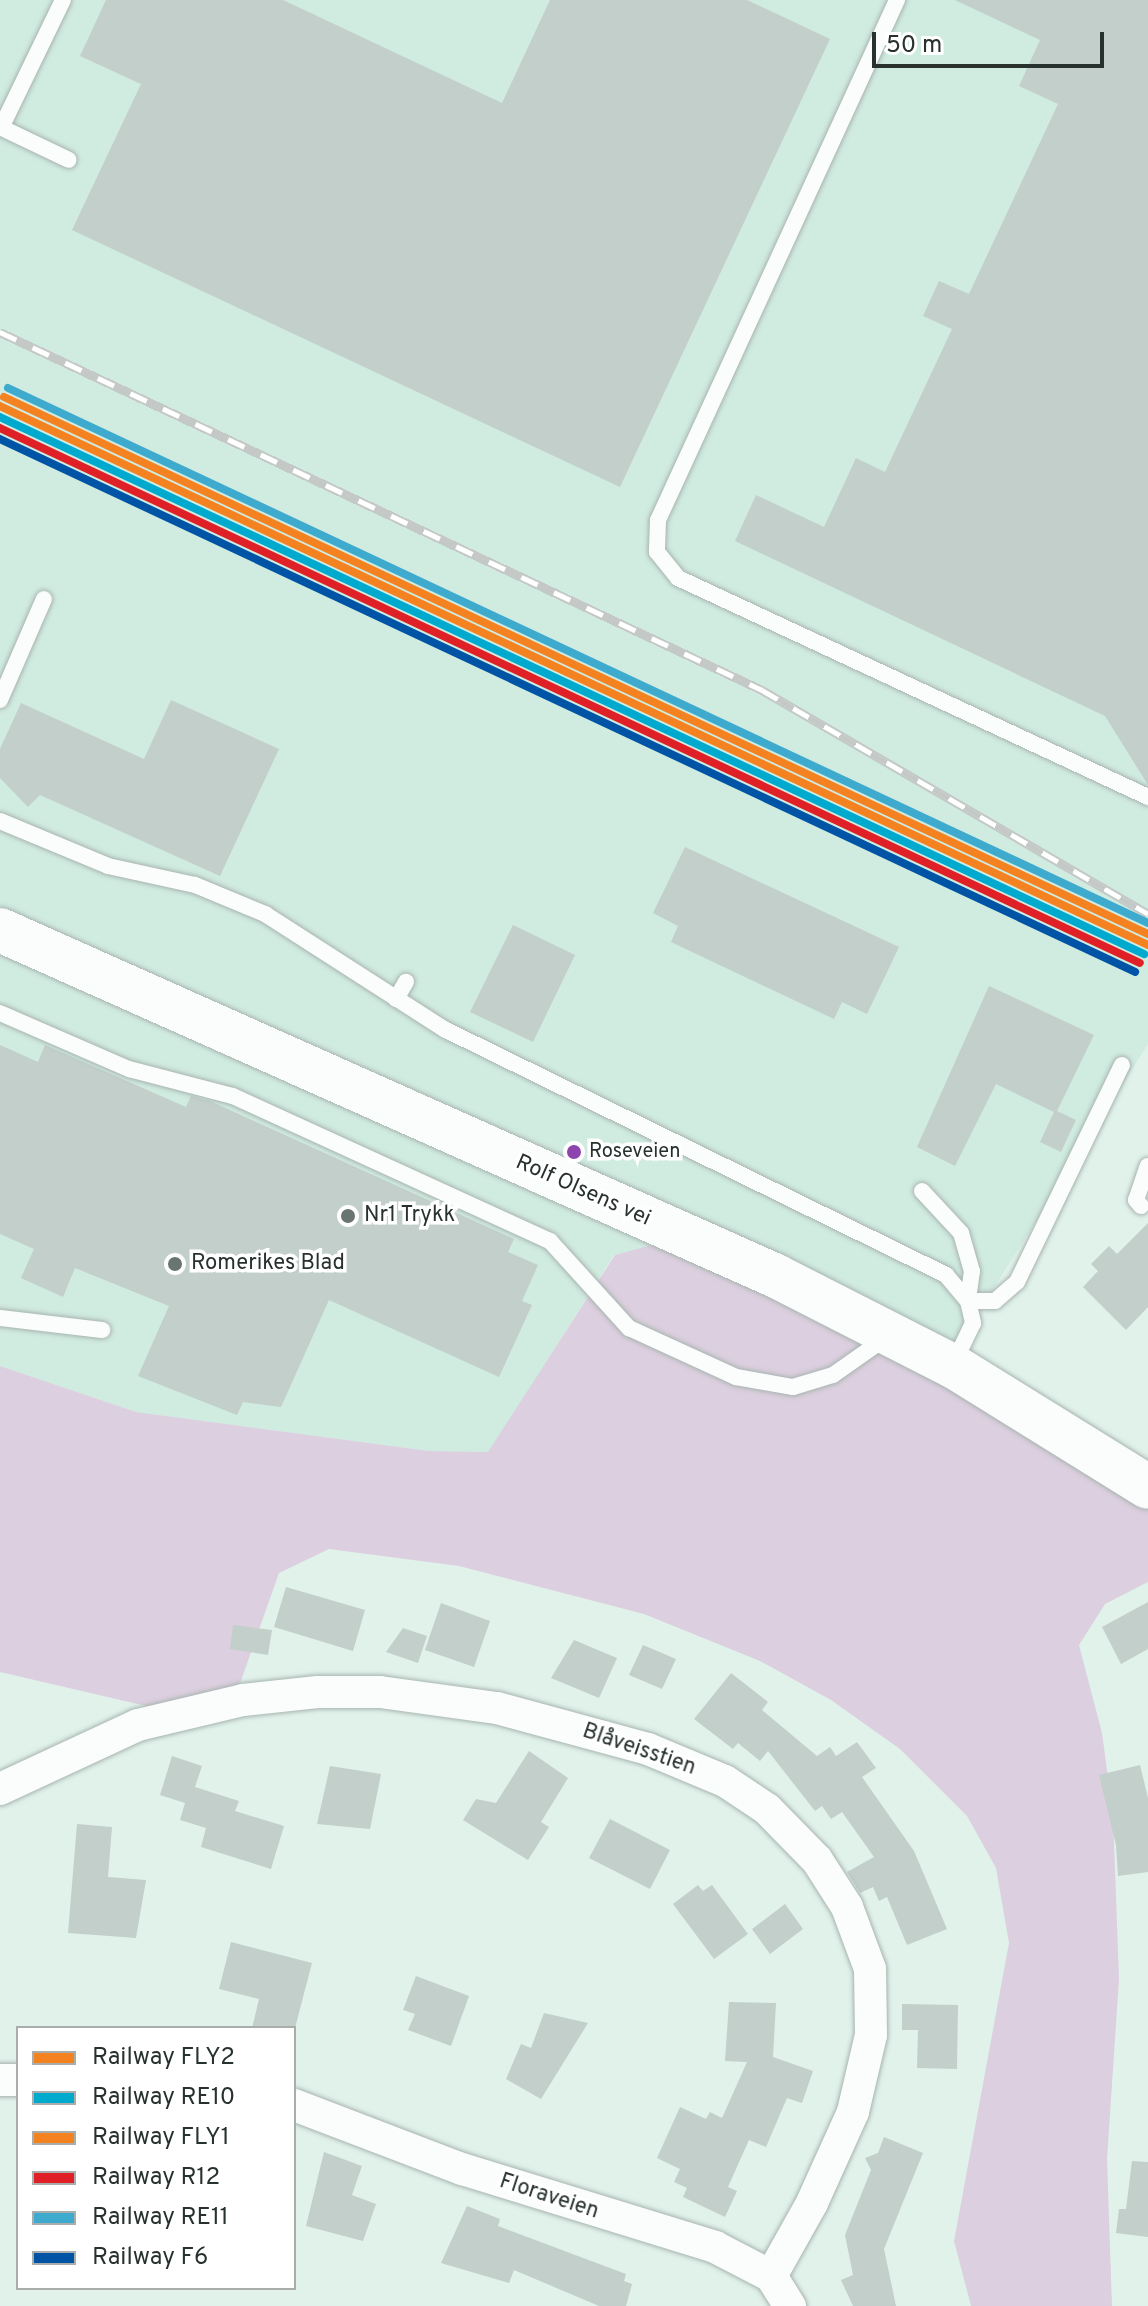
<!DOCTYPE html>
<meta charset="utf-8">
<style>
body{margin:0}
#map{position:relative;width:1148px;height:2306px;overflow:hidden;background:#e1f2eb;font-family:Overpass,sans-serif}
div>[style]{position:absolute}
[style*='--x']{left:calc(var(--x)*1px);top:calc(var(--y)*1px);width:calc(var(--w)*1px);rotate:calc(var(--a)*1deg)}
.built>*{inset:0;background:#d0ebe0}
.green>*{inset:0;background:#dccfdf}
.building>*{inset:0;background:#c2cfca}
.roads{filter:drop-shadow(0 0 2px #a8b4b0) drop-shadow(0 0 2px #a8b4b0)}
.lane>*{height:16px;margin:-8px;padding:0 8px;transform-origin:8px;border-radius:8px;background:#fafdfc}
.street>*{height:32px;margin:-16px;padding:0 16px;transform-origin:16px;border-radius:16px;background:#fafdfc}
.secondary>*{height:44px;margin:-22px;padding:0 22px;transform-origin:22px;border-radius:22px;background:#fafdfc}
.rail>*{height:9px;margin-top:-4.5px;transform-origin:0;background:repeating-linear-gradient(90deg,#fff 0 18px,#c4c8c6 0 36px);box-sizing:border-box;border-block:2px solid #c4c8c6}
.rail-1>*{height:8px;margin:-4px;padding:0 4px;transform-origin:4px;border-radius:4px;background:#f58220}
.rail-2>*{height:8px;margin:-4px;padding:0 4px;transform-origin:4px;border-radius:4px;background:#00a9ce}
.rail-3>*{height:8px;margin:-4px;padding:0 4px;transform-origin:4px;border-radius:4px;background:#f58220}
.rail-4>*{height:8px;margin:-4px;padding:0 4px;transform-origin:4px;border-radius:4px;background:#df2027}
.rail-5>*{height:8px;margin:-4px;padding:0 4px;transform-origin:4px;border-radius:4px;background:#3eaacd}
.rail-6>*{height:8px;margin:-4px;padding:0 4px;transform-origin:4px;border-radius:4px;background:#0054a6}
.dots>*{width:22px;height:22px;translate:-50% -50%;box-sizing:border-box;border:4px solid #fff;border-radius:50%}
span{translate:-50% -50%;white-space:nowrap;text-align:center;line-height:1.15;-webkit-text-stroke:7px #fff;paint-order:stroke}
.bus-label{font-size:20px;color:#27322e}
.left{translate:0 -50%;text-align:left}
.street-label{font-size:22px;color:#27322e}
.poi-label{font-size:22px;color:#27322e}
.legend{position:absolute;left:16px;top:2026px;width:280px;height:264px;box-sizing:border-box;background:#fff;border:2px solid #a9adab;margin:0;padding:10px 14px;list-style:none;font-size:24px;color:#27322e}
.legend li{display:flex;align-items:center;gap:16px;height:40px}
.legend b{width:40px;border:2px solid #a9adab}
.scale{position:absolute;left:872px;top:32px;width:232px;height:36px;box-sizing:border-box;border:4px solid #27322e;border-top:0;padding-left:10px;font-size:24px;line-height:28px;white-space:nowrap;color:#27322e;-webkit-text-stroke:6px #fff;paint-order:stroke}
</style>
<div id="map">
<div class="built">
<div style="clip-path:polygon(0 0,1148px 0,1148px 1044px,938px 1376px,614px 1255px,489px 1452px,429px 1451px,136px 1412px,0 1366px)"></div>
</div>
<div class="green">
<div style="clip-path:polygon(652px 1245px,679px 1252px,938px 1376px,1148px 1505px,1148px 1582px,1105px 1604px,1079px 1645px,1102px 1733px,1113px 1814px,1119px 1979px,1107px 2159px,1112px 2306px,971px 2306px,954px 2241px,1009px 1943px,996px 1868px,967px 1816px,900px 1749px,831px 1700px,760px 1661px,644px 1614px,459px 1566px,329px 1549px,279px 1573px,231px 1709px,172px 1712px,0 1672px,0 1366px,136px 1412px,429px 1451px,488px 1452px,615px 1255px)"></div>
</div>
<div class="building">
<div style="clip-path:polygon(106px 0,283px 0,502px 103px,550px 0,747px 0,830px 39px,620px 487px,72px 230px,141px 84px,80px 56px)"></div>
<div style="clip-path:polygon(955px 0,1148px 0,1148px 785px,1105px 716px,735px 541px,756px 495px,824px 527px,856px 458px,885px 472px,952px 329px,923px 316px,939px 281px,969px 294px,1058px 104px,1019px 86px,1040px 40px)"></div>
<div style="clip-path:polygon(171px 700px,279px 749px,220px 876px,40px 795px,28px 807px,0 778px,0 749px,21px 703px,144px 759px)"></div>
<div style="clip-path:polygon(685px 847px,899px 947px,867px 1014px,842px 1002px,834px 1019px,671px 942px,678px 926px,653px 913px)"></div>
<div style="clip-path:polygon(513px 925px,575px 955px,533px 1042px,470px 1012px)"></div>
<div style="clip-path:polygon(989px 986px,1094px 1035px,1057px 1111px,1076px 1120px,1061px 1152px,1040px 1142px,1054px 1112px,996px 1084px,955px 1166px,917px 1147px)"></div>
<div style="clip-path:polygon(0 1045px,38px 1062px,45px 1045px,186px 1107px,191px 1096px,210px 1101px,514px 1239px,508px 1252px,538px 1265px,522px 1301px,532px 1305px,499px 1377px,329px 1300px,281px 1407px,243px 1402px,237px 1415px,138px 1376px,169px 1306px,75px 1268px,63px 1297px,21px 1278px,34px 1249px,0 1234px)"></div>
<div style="clip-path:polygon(1148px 1223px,1148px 1307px,1126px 1330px,1083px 1287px,1098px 1271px,1091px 1264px,1109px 1246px,1117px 1254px)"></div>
<div style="clip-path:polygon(286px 1587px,365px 1610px,353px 1651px,274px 1627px)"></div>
<div style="clip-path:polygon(1148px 1602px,1148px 1649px,1121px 1664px,1102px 1627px)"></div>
<div style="clip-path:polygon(441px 1603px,490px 1621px,474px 1667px,425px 1650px)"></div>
<div style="clip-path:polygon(233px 1625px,272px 1630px,268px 1655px,230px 1649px)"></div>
<div style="clip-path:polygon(403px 1628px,427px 1636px,418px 1663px,386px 1652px)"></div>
<div style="clip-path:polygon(574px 1640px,617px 1658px,599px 1698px,551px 1678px)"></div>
<div style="clip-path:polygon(643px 1645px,676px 1659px,662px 1689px,629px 1675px)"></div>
<div style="clip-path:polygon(731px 1673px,768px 1702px,762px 1710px,817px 1756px,830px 1747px,836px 1756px,857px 1742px,876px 1768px,862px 1777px,914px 1851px,947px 1929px,907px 1945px,887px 1897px,879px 1901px,873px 1887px,860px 1893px,847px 1872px,874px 1857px,842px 1812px,831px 1819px,822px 1806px,815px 1811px,768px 1751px,760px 1761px,738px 1743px,733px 1749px,694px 1719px)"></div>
<div style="clip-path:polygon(529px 1751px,568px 1778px,541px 1822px,549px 1827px,528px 1860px,463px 1820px,476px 1799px,496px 1803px)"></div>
<div style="clip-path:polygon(172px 1756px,202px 1766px,195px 1787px,239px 1801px,235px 1811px,284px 1826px,271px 1869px,201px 1847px,206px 1828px,180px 1820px,185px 1803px,160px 1795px)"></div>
<div style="clip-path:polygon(1140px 1765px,1148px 1798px,1148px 1872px,1118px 1876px,1116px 1845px,1099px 1775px)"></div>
<div style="clip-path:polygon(330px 1766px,381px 1774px,370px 1829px,317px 1824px)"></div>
<div style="clip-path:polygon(610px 1819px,670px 1850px,650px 1889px,589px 1858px)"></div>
<div style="clip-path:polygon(77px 1824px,112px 1827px,108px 1877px,146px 1880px,136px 1938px,68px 1933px)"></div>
<div style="clip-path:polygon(698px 1885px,703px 1891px,712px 1885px,748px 1934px,714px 1959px,673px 1904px)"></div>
<div style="clip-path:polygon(785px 1904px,803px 1929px,770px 1954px,752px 1929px)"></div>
<div style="clip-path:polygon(231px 1942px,312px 1963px,295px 2028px,252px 2028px,259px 1999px,219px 1989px)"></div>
<div style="clip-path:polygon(416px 1976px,469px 1996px,451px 2046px,408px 2030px,415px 2014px,403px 2010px)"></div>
<div style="clip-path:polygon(729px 2002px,776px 2003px,773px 2057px,813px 2071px,802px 2103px,787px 2098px,766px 2147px,749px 2140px,728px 2187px,737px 2191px,725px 2217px,683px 2197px,687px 2188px,674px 2182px,680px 2169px,657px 2158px,680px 2107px,706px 2119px,710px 2112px,722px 2118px,747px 2062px,725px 2061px)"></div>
<div style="clip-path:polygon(902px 2004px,958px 2005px,957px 2069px,917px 2068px,918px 2030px,902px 2030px)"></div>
<div style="clip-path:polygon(544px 2013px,588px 2023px,541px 2099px,506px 2079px,521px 2044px,531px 2048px)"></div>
<div style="clip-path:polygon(884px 2137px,923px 2153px,884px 2249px,896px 2306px,853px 2306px,841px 2280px,853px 2275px,845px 2235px,871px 2170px,865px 2158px,878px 2153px)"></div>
<div style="clip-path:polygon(324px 2152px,362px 2166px,352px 2195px,376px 2204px,363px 2241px,306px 2226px)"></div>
<div style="clip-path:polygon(1132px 2161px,1148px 2162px,1148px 2237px,1116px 2233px,1119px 2209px,1126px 2209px)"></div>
<div style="clip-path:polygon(467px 2206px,500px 2219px,498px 2226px,626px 2274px,624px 2281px,632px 2284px,626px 2306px,599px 2306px,514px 2270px,509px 2283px,441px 2263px)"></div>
</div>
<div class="roads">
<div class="lane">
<div style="--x:897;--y:0;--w:572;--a:114.68"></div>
<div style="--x:658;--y:520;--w:32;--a:92"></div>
<div style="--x:657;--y:552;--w:33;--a:51"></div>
<div style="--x:678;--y:578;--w:519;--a:24.98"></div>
<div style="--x:0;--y:127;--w:76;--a:25.6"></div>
<div style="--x:1;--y:128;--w:142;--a:-64.2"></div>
<div style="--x:0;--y:700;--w:110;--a:-66.5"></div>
<div style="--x:0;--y:821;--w:117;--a:22.6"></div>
<div style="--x:108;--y:866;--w:89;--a:12.3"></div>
<div style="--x:195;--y:885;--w:76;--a:22.5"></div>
<div style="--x:265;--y:914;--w:215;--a:32.7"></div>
<div style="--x:446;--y:1030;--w:557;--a:26.1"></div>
<div style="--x:946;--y:1275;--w:34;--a:50"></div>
<div style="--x:968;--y:1301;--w:23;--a:77"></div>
<div style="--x:973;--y:1323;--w:47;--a:115.5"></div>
<div style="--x:396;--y:999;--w:20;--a:-60"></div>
<div style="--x:0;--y:1013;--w:141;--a:23.5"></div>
<div style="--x:129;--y:1069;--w:107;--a:14.6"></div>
<div style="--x:233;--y:1096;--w:349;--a:24.6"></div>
<div style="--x:550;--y:1241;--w:118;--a:47.8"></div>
<div style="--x:629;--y:1328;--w:118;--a:24.6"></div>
<div style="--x:736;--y:1377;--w:58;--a:10"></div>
<div style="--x:793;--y:1387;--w:42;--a:-16.7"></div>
<div style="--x:833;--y:1375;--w:66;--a:-35.1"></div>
<div style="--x:922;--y:1191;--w:57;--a:47.1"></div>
<div style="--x:961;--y:1233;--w:40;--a:74"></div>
<div style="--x:972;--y:1271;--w:30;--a:98"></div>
<div style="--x:968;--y:1301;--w:27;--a:0"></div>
<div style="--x:995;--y:1301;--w:29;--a:-41"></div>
<div style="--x:1017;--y:1282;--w:241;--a:-64.2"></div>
<div style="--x:1141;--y:1206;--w:8;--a:-130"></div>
<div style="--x:1136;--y:1200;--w:36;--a:-71"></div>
<div style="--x:0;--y:1318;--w:103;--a:6.7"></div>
</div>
<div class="street">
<div style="--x:0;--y:1789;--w:152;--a:-24.9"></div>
<div style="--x:138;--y:1725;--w:108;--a:-13.4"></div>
<div style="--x:243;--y:1700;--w:75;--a:-6.1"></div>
<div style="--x:318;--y:1692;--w:62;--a:0"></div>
<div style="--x:380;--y:1692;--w:118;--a:7.8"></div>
<div style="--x:497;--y:1708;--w:156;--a:15.2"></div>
<div style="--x:648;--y:1749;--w:83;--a:22.6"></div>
<div style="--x:725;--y:1781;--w:50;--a:33.7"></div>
<div style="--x:767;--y:1809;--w:71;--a:45.6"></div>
<div style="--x:817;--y:1860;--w:56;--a:57.4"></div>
<div style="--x:847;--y:1907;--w:66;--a:69.6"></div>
<div style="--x:870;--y:1969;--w:66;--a:89.1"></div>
<div style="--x:871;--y:2035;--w:79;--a:103.2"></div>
<div style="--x:853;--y:2112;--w:100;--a:114.3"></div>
<div style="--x:812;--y:2203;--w:84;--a:119.3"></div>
<div style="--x:0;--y:2080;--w:18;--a:0"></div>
<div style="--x:294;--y:2105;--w:180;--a:20.9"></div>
<div style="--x:462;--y:2169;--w:265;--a:17.1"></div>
<div style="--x:715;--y:2247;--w:63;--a:27.4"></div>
<div style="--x:771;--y:2276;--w:36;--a:58"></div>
</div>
<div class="secondary">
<div style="--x:0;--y:930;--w:850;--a:24.03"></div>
<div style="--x:776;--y:1276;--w:199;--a:27"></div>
<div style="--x:953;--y:1366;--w:229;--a:31.8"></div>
</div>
</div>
<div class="rail">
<div style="--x:0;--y:332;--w:842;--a:25.16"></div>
<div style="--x:762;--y:690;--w:446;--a:30.1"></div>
</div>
<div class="rail-1">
<div style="--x:0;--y:406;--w:1268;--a:25.15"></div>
</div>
<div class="rail-2">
<div style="--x:0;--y:417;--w:1264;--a:25.15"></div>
</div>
<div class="rail-3">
<div style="--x:4;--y:397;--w:1264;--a:25.15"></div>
</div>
<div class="rail-4">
<div style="--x:0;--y:428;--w:1259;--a:25.14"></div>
</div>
<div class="rail-5">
<div style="--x:8;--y:388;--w:1259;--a:25.14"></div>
</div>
<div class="rail-6">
<div style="--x:0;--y:439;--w:1254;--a:25.15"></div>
</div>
<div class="dots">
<div style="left:574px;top:1152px;background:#8e44ad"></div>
<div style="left:348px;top:1216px;background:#687570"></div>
<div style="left:175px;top:1264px;background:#687570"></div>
</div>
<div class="bus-label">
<span class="left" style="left:589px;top:1152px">Roseveien</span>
</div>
<div class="street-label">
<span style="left:583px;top:1191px;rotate:24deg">Rolf Olsens vei</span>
<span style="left:639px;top:1750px;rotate:19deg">Blåveisstien</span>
<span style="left:549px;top:2197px;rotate:18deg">Floraveien</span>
</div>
<div class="poi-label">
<span class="left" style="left:364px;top:1216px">Nr1 Trykk</span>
<span class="left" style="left:191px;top:1264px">Romerikes Blad</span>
</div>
<ul class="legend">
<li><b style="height:10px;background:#f58220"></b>Railway FLY2</li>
<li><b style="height:10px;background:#00a9ce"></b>Railway RE10</li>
<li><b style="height:10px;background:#f58220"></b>Railway FLY1</li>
<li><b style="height:10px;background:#df2027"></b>Railway R12</li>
<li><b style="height:10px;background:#3eaacd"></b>Railway RE11</li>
<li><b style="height:10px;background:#0054a6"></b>Railway F6</li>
</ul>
<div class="scale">50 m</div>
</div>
